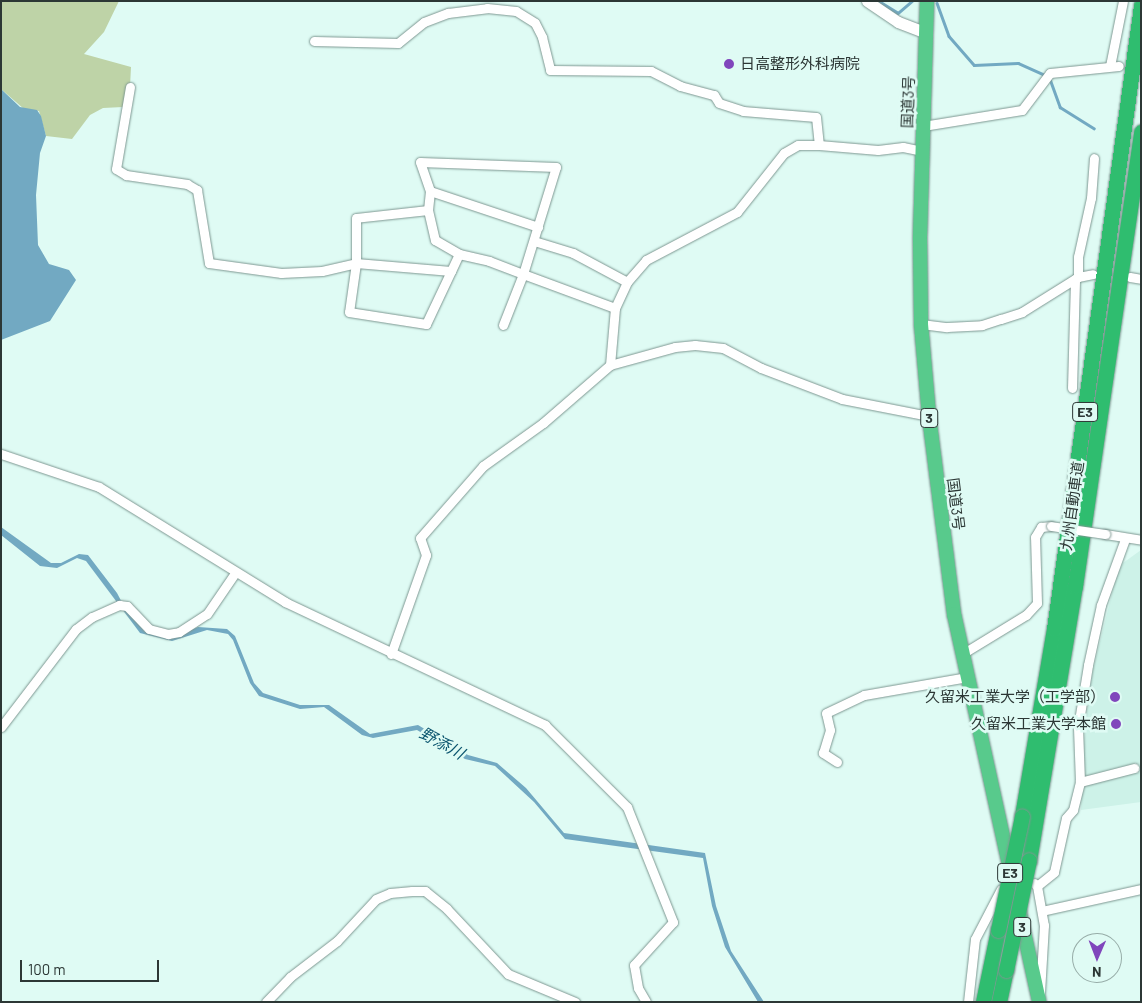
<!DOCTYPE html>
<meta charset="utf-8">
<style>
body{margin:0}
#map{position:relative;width:1142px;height:1003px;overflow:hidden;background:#dffbf4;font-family:Barlow,"Noto Sans JP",sans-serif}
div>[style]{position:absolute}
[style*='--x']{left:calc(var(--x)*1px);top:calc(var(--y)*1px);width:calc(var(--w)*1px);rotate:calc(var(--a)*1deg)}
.built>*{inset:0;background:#cdf2e8}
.green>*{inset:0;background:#bed3a7}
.water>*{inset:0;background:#72a9c2}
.stream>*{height:2.5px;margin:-1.25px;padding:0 1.25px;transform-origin:1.25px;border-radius:1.25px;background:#72a9c2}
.roads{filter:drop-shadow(0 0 1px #7d9791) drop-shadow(0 0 1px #7d9791)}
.minor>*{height:9px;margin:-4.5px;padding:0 4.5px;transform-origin:4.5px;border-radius:4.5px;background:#fff}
.tertiary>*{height:11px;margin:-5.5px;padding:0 5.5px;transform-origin:5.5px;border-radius:5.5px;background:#fff}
.trunk>*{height:14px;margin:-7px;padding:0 7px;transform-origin:7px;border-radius:7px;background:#58ca8c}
.motorway>*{height:15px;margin:-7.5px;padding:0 7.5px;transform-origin:7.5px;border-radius:7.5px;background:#2fbd6f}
.bridges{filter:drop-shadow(0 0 1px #7d9791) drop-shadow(0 0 1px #7d9791)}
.minor-bridge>*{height:9px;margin:-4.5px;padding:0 4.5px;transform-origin:4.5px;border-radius:4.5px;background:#fff}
.motorway-bridge>*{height:15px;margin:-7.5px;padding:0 7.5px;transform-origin:7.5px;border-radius:7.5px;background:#2fbd6f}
.dots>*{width:14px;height:14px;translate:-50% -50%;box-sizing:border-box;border:2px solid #dffbf4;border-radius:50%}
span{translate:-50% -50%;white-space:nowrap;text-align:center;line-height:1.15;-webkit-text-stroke:5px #dffbf4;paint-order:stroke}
.shield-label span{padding:1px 4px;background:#dffbf4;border:1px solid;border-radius:4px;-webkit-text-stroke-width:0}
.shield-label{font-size:14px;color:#2c3735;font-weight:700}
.poi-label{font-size:15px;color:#2c3735}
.left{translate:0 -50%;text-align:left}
.right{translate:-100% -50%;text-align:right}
.street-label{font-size:15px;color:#2c3735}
.water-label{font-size:16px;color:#0b556f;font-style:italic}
.frame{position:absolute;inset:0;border:2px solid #2c3735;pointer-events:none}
.north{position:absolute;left:1072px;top:933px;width:50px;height:50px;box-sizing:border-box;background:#dffbf4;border:1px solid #97ada8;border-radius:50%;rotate:181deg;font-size:14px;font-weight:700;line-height:20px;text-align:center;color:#2c3735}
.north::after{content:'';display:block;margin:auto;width:18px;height:22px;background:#8046bc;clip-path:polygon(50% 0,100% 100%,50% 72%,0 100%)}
.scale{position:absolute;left:20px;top:960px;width:139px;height:22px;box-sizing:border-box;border:2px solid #2c3735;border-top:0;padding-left:6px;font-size:15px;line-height:18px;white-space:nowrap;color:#2c3735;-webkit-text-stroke:4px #dffbf4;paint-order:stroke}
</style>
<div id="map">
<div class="built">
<div style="clip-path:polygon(1141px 550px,1141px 802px,1081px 810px,1085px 723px,1093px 670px,1116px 577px,1123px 563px)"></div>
</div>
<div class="green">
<div style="clip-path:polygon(1px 1px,119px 1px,104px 32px,84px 54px,131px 67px,130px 87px,123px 107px,103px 108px,90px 115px,72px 139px,46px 136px,39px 111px,24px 109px,1px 89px)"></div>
</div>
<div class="water">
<div style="clip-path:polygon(1px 89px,20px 107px,37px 110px,41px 116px,46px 136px,40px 153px,36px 195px,38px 245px,49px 264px,69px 270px,76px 280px,50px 321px,1px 340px)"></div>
<div style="clip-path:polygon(1px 527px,51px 563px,61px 563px,79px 554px,88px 555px,117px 593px,126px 610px,145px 632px,171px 638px,198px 627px,227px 629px,235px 636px,254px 683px,263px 693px,300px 705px,329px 705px,370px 734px,418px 725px,468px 755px,497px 763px,526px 788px,564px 833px,705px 853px,716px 906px,731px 951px,764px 1002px,758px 1002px,725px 947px,712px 906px,703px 858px,565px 839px,534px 802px,495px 766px,465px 759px,417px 730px,373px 738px,362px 735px,324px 707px,300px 709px,259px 696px,250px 683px,233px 640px,228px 634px,207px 630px,172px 641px,140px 633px,86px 561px,77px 558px,57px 568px,40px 566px,1px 535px)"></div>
</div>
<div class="stream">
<div style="--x:879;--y:1;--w:22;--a:32"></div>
<div style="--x:898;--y:13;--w:18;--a:-41"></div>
<div style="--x:937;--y:3;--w:35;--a:70"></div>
<div style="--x:949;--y:36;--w:38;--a:49"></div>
<div style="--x:974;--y:65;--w:44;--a:-2.6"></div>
<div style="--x:1018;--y:63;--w:30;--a:24"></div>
<div style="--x:1050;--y:79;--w:30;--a:70"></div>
<div style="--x:1060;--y:107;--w:40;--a:32"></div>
</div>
<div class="roads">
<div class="minor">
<div style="--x:314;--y:41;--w:84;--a:1.4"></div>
<div style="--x:398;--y:43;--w:33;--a:-39"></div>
<div style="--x:424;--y:22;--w:26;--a:-21"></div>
<div style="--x:448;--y:13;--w:39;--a:-7"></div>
<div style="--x:487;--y:8;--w:29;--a:6"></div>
<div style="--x:516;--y:11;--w:22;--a:32"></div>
<div style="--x:535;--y:23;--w:16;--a:63"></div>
<div style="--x:542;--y:37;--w:34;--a:76"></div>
<div style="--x:550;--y:70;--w:101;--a:0.6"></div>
<div style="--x:651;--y:71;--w:33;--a:27"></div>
<div style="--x:680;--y:86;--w:35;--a:15"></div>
<div style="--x:714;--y:95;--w:9;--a:58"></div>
<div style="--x:719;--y:103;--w:25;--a:18"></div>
<div style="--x:743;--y:111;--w:73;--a:4.7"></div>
<div style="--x:816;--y:117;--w:28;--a:84"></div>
<div style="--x:819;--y:145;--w:59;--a:4.8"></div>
<div style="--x:878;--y:150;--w:25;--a:-7"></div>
<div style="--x:903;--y:147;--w:19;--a:12"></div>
<div style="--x:1110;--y:66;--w:66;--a:-78.7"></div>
<div style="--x:130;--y:87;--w:83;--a:99.7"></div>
<div style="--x:116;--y:169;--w:12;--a:31"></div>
<div style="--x:126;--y:175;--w:62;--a:8.4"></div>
<div style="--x:187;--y:184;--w:12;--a:31"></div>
<div style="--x:197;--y:190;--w:74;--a:80.7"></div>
<div style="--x:209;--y:263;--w:73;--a:7.9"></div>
<div style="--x:281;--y:273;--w:41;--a:-2.8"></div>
<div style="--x:322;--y:271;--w:35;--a:-13"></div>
<div style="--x:356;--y:263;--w:95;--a:4.8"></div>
<div style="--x:451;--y:271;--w:19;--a:-65"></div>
<div style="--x:923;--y:126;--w:100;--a:-9.2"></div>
<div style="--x:1022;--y:110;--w:46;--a:-52.9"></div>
<div style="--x:1050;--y:73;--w:69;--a:-5.8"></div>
<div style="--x:430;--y:191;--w:114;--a:18.4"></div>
<div style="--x:428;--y:210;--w:72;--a:173.7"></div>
<div style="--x:356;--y:218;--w:45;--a:90"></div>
<div style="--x:356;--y:263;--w:49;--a:98.1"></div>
<div style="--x:349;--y:312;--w:78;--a:8.9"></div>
<div style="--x:426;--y:324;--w:59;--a:-64.7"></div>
<div style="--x:534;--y:241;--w:41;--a:17.1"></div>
<div style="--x:573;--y:253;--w:61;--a:28.2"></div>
<div style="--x:1078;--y:277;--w:20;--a:-90"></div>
<div style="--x:1078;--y:257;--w:60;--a:-77.6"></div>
<div style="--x:1091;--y:198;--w:40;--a:-85.7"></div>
<div style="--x:1130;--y:277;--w:11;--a:10"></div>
<div style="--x:615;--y:308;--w:29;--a:-65"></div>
<div style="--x:627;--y:282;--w:29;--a:-49"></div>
<div style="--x:646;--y:260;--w:103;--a:-27.8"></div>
<div style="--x:737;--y:212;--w:75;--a:-51.5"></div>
<div style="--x:784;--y:153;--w:16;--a:-30"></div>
<div style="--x:798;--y:145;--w:21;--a:0"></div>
<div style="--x:921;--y:324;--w:26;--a:7"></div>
<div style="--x:947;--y:327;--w:35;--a:-3"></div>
<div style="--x:982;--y:325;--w:20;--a:-18"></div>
<div style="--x:1001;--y:319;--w:22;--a:-18"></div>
<div style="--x:1022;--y:312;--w:66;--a:-32"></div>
<div style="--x:1078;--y:277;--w:15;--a:-11"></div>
<div style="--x:503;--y:325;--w:55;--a:-68.6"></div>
<div style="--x:523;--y:274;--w:112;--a:-72.9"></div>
<div style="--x:556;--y:167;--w:136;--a:-177.9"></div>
<div style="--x:420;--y:162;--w:31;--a:71"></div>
<div style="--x:430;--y:191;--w:19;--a:96"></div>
<div style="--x:428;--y:210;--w:31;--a:77"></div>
<div style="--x:435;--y:240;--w:28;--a:30"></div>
<div style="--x:459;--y:254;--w:31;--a:13"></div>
<div style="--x:489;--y:261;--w:36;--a:21"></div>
<div style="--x:523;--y:274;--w:98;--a:20.3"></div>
<div style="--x:615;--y:308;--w:57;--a:95"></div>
<div style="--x:1072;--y:388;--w:109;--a:-88.4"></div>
<div style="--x:1;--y:454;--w:103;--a:18.6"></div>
<div style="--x:99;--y:487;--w:219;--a:31.7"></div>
<div style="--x:285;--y:602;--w:288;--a:25.3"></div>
<div style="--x:545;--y:725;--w:116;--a:45"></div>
<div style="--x:627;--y:807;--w:124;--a:68.2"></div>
<div style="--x:673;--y:922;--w:58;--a:132.2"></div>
<div style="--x:634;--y:965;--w:23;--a:80"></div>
<div style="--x:638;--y:988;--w:16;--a:60"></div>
<div style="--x:1105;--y:534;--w:36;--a:9"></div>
<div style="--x:391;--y:654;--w:105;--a:-70.5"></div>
<div style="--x:426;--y:555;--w:18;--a:-109"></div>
<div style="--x:420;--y:538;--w:96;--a:-48.8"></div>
<div style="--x:483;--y:466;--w:74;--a:-35.6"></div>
<div style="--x:543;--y:423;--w:89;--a:-40.9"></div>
<div style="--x:610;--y:365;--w:67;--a:-15.5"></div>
<div style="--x:675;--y:347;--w:20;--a:-6"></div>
<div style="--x:695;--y:345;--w:28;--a:6"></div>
<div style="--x:723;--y:348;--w:43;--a:27.8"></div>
<div style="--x:761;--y:368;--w:87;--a:20.9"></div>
<div style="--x:842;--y:399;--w:89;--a:11.1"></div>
<div style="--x:962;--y:654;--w:75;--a:-31.4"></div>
<div style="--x:1026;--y:615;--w:16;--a:-47"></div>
<div style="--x:1037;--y:603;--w:66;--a:-91.7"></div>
<div style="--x:1035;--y:537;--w:12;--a:-59"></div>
<div style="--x:1041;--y:527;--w:10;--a:-6"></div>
<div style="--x:1;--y:727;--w:123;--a:-52.6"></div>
<div style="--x:76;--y:629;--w:20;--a:-37"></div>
<div style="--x:92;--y:617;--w:30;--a:-24"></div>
<div style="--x:119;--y:605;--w:8;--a:7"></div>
<div style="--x:127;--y:606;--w:32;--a:46"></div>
<div style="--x:149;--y:629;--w:20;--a:15"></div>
<div style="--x:168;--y:634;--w:11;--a:-10"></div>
<div style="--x:179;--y:632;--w:33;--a:-33"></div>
<div style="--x:207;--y:614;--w:50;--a:-55.7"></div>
<div style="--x:837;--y:762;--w:17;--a:-147"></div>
<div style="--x:823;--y:753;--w:24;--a:-73"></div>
<div style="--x:830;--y:730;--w:17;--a:-103"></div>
<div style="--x:826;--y:713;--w:42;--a:-25.3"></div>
<div style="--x:864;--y:695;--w:105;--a:-9.9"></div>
<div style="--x:1080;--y:782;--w:56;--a:-14.5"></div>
<div style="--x:1034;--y:883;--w:4;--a:45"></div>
<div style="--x:1037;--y:886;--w:40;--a:80"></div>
<div style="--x:1044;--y:925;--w:67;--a:93.4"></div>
<div style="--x:1037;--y:886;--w:22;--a:-39"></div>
<div style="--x:1054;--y:872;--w:55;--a:-77.5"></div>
<div style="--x:1066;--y:818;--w:11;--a:-49"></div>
<div style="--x:1073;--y:810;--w:29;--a:-76"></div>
<div style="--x:1080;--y:782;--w:55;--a:-92.1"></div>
<div style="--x:1078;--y:727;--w:63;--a:-80.8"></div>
<div style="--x:1088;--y:665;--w:61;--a:-77.8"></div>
<div style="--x:1101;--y:605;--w:70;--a:-70"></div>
<div style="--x:1042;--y:911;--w:101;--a:-12.5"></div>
<div style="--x:266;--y:1002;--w:35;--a:-46"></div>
<div style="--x:290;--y:977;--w:59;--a:-37.5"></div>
<div style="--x:337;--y:941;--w:57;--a:-47.1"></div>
<div style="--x:376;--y:899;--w:15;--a:-23"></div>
<div style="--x:390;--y:893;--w:22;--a:-5"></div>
<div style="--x:412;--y:891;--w:13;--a:0"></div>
<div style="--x:425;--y:891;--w:28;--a:39"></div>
<div style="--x:447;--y:909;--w:89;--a:46.8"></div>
<div style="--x:508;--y:974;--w:73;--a:22.7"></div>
<div style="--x:968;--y:1002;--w:63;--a:-83.7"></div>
<div style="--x:975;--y:939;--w:56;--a:-62.5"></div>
</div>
<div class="tertiary">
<div style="--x:867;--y:1;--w:37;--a:34"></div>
<div style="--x:898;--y:22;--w:30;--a:21"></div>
</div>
<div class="trunk">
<div style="--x:927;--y:1;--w:238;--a:91.7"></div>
<div style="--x:920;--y:239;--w:85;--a:89.3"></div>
<div style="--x:921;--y:324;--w:92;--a:85"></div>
<div style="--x:929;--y:416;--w:200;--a:82.8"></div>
<div style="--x:954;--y:614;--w:397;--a:77.6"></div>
</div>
<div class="motorway">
<div style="--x:1022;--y:816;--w:190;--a:-80.3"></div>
<div style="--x:1054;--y:629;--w:629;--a:-82.05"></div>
<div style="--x:1029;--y:860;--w:278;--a:-80.5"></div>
<div style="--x:1075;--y:586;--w:459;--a:-81.7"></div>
<div style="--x:983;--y:1002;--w:74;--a:-78.2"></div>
<div style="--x:999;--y:1002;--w:33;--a:-78"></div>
</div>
</div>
<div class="bridges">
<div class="minor-bridge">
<div style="--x:1051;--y:526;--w:55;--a:8.4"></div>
</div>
<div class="motorway-bridge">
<div style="--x:998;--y:930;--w:116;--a:-78.1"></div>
<div style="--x:1006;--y:970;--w:112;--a:-78.2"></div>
</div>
</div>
<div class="dots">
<div style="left:729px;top:64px;background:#8046bc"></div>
<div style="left:1115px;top:697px;background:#8046bc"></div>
<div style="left:1116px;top:724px;background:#8046bc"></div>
</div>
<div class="shield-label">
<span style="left:1085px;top:412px">E3</span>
<span style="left:929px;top:418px">3</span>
<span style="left:1010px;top:873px">E3</span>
<span style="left:1022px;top:927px">3</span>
</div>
<div class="poi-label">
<span class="left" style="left:740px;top:64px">日高整形外科病院</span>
<span class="right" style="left:1105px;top:697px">久留米工業大学（工学部）</span>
<span class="right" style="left:1106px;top:724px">久留米工業大学本館</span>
</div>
<div class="street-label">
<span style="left:908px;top:102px;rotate:-88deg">国道3号</span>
<span style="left:956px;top:504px;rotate:83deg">国道3号</span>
<span style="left:1072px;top:506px;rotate:-82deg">九州自動車道</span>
</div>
<div class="water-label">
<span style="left:442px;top:743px;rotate:29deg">野添川</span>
</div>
<div class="frame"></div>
<div class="north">N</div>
<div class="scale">100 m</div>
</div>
